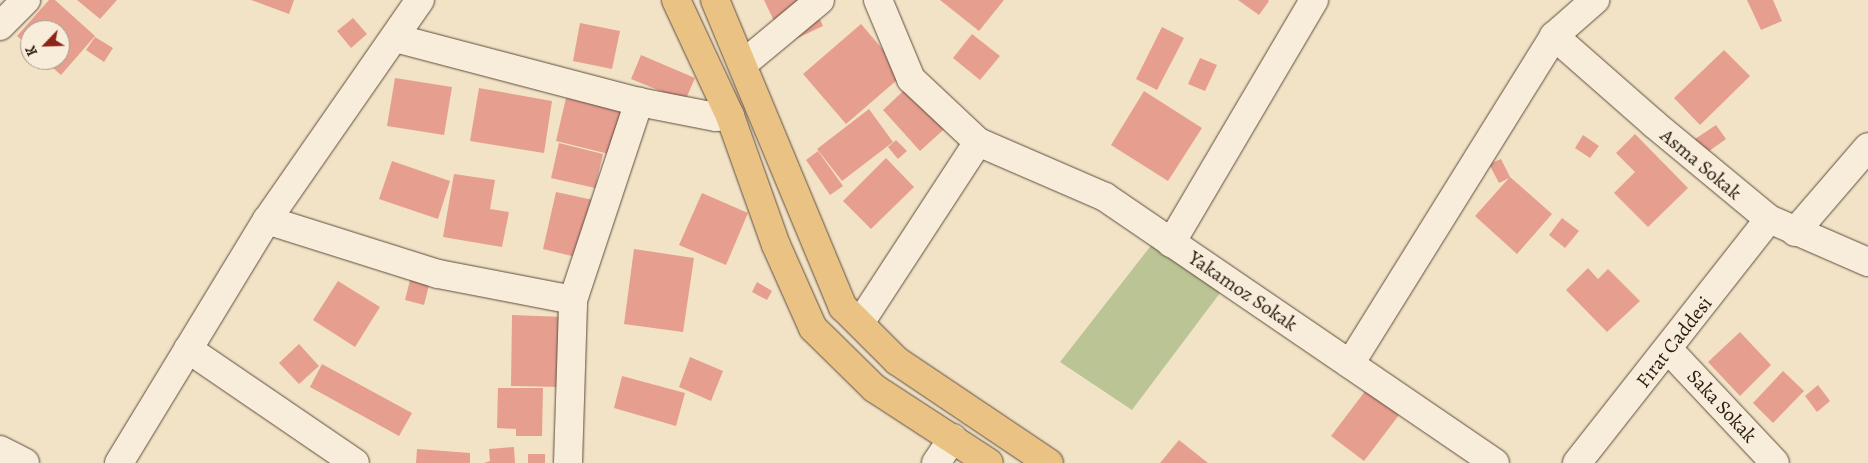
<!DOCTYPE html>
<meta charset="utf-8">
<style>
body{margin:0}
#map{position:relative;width:1868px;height:463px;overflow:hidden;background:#f3e3c6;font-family:Alegreya,serif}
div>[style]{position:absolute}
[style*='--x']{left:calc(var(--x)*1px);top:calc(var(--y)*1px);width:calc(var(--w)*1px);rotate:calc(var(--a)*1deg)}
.green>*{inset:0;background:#bbc495}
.building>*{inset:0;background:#e69e8f}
.roads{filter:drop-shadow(0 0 1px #5d4c3e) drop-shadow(0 0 1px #5d4c3e)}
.minor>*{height:28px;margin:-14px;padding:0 14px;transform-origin:14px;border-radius:14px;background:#f7edda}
.major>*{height:28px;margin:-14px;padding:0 14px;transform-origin:14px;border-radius:14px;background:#eac283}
span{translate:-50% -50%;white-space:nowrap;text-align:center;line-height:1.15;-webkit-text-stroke:4px #f7edda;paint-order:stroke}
.street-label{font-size:20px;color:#2b1a10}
.north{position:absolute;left:20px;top:20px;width:50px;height:50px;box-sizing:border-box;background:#f7edda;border:1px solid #a59989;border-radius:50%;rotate:246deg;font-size:14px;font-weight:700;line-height:20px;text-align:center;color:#2b1a10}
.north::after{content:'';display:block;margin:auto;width:18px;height:22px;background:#8f2418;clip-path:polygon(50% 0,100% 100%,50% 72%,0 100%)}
</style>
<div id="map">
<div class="green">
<div style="clip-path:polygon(1153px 243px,1223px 289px,1132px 410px,1060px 362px)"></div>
</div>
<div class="building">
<div style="clip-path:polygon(49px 0,55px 0,95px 36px,61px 75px,44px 60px,60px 60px,60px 30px,30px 30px,30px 47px,17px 36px)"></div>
<div style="clip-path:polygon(77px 0,117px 0,100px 19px)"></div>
<div style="clip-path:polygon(251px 0,294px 0,289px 14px)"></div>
<div style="clip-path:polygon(764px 0,811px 0,823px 26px,785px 44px)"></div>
<div style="clip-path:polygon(940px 0,1004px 0,979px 31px)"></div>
<div style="clip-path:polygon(1238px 0,1268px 0,1269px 1px,1259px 15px)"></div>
<div style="clip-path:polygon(1747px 0,1773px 0,1782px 21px,1761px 30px)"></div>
<div style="clip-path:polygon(353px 18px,367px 34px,351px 48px,337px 31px)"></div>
<div style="clip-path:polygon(580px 23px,620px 31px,612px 69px,573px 61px)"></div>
<div style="clip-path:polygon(861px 24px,904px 74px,846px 124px,803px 74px)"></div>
<div style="clip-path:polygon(1162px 27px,1184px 38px,1157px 90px,1136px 79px)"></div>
<div style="clip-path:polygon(972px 34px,1000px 56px,980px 80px,953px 58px)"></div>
<div style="clip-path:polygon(95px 37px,113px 48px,104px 62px,86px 50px)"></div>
<div style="clip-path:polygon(1724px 50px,1750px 76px,1700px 125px,1674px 98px)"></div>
<div style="clip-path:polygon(641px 55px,695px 78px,685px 101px,631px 79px)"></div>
<div style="clip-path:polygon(1200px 58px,1217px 65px,1205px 91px,1188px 84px)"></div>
<div style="clip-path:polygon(395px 78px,452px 87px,444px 135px,387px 126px)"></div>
<div style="clip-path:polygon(914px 81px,952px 122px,920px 151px,883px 110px)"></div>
<div style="clip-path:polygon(479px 88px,552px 101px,544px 153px,470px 141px)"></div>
<div style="clip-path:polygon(1144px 91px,1202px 128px,1168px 181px,1111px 145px)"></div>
<div style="clip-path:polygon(566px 98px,627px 112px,617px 156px,556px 141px)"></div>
<div style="clip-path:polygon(869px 109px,893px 142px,842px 181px,817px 149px)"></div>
<div style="clip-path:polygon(1716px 125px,1726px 139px,1705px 154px,1695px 139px)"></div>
<div style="clip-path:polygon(1635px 134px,1688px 188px,1648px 227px,1614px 193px,1635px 172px,1616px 153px)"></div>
<div style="clip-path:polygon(1583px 135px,1599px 146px,1590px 158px,1575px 148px)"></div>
<div style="clip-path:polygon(896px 140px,907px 151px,898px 159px,888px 147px)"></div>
<div style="clip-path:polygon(559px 143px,603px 154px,595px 188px,551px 178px)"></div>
<div style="clip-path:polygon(818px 151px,843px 186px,830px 195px,806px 160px)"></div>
<div style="clip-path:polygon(886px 158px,914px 187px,871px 229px,843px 201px)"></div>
<div style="clip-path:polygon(1501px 159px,1510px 177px,1552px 214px,1517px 254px,1475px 216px,1509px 178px,1499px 183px,1489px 164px)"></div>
<div style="clip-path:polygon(392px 161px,450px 181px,438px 219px,379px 199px)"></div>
<div style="clip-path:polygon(454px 174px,495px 180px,490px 209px,509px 212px,502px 247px,443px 237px)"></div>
<div style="clip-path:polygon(556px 192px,598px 201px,584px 259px,543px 249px)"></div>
<div style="clip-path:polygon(702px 193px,748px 213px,726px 265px,679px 245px)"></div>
<div style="clip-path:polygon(1562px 218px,1579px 231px,1565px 248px,1549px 235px)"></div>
<div style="clip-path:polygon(634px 249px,694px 258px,683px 332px,624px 324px)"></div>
<div style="clip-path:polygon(1588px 268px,1598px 279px,1608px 269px,1640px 301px,1607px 332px,1566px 290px)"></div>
<div style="clip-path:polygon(411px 276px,430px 281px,424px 305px,405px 300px)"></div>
<div style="clip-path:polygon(338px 281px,380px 307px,355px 347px,313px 320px)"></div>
<div style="clip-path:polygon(757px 282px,772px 291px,767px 300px,752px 292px)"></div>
<div style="clip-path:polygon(512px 315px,565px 317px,563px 387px,511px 386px)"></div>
<div style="clip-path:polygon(1740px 332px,1771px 365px,1740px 396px,1708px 362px)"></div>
<div style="clip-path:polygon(299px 344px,319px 366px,299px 384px,279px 363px)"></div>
<div style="clip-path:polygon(690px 357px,723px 371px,711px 401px,679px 387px)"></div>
<div style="clip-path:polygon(322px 364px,412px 413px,399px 436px,310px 387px)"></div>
<div style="clip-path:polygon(1783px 371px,1804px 391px,1773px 423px,1753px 403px)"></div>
<div style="clip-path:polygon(622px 376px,685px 393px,676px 426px,614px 408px)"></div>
<div style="clip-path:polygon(1818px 385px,1830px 401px,1817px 412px,1805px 396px)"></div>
<div style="clip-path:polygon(498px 388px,543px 388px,542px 436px,516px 436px,516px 429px,497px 428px)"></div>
<div style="clip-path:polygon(1366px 390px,1399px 415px,1364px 461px,1331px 436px)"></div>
<div style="clip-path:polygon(1179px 440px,1208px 463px,1160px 463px)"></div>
<div style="clip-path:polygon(514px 447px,515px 463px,484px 463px,490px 461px,489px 449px)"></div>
<div style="clip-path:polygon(417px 449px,470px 453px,470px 463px,416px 463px)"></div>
<div style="clip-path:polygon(528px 454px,545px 454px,545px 463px,528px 463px)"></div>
</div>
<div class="roads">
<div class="minor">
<div style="--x:878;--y:0;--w:86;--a:67.3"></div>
<div style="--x:911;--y:79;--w:92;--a:43.2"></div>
<div style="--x:978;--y:142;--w:138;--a:23.4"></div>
<div style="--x:1105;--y:197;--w:472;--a:34.3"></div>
<div style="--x:0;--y:26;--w:37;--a:-45"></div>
<div style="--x:1554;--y:36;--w:133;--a:41.3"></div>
<div style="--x:1654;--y:124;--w:149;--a:39.6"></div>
<div style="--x:1769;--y:219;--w:108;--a:23.5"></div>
<div style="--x:395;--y:38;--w:252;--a:14.7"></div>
<div style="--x:639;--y:102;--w:78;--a:11"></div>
<div style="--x:716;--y:117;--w:14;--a:-4"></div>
<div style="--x:743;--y:64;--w:100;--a:-39.7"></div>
<div style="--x:267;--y:220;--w:179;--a:17.5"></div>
<div style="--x:438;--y:274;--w:137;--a:10.9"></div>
<div style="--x:1795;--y:232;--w:112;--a:-49.3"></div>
<div style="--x:1171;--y:243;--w:282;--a:-59.5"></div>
<div style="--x:860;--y:323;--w:216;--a:-56.9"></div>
<div style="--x:188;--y:349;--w:202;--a:34.3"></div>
<div style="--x:1668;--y:349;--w:156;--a:46.8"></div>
<div style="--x:1350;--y:364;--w:386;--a:-58.1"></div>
<div style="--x:1554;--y:36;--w:55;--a:-41.3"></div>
<div style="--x:0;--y:450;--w:28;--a:27"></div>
<div style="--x:119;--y:463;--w:285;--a:-58.7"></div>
<div style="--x:267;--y:220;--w:268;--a:-55.2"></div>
<div style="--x:568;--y:463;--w:163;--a:-88.2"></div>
<div style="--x:573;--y:300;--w:209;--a:-71.6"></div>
<div style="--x:936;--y:463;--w:30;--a:-56"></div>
<div style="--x:1577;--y:463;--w:310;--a:-51.8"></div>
</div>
<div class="major">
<div style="--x:676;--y:0;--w:128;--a:65"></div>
<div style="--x:730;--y:116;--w:137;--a:70.4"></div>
<div style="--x:776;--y:245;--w:91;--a:66"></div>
<div style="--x:813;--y:328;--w:86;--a:44.5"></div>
<div style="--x:874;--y:388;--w:137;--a:33.1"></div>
<div style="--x:715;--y:0;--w:333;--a:67.4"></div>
<div style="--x:843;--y:307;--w:76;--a:45"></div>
<div style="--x:897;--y:361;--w:183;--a:33.9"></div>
</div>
</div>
<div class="street-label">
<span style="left:1701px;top:164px;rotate:40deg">Asma Sokak</span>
<span style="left:1243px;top:291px;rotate:34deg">Yakamoz Sokak</span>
<span style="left:1674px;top:342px;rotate:-52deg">Fırat Caddesi</span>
<span style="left:1722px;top:406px;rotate:47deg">Saka Sokak</span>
</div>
<div class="north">K</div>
</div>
